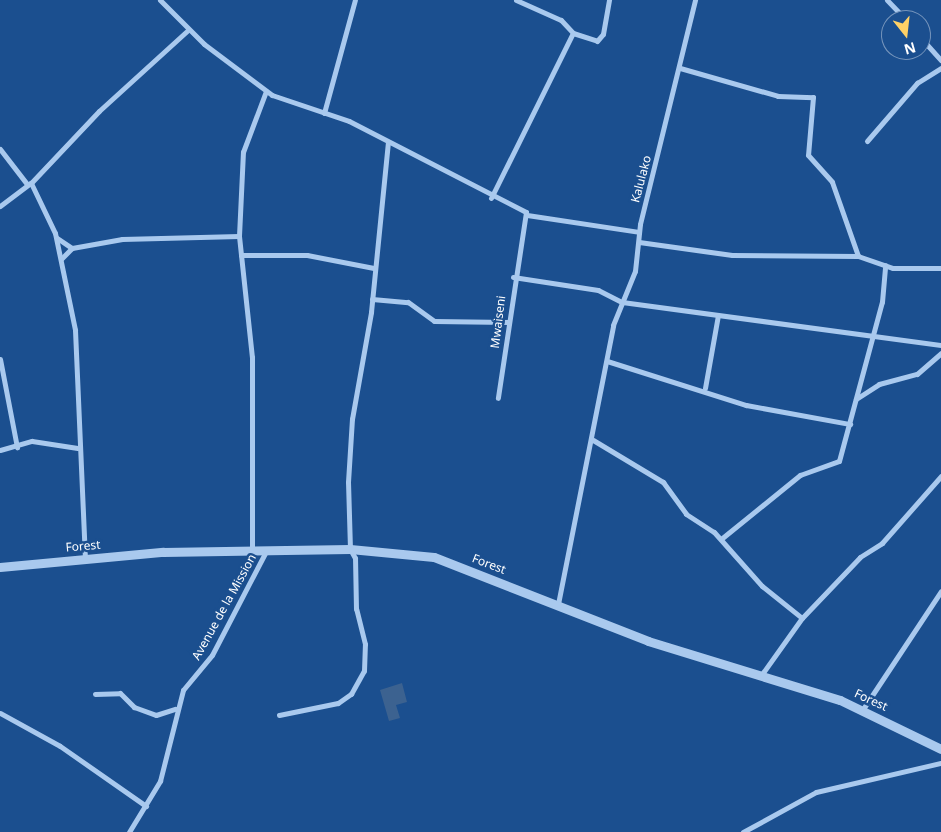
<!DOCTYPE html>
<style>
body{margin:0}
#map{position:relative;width:941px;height:832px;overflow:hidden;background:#1b4f8f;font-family:"Noto Sans",sans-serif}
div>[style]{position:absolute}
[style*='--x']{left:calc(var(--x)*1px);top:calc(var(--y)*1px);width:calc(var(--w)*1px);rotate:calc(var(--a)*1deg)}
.water>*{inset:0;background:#3c6290}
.minor>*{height:5px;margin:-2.5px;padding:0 2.5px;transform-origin:2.5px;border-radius:2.5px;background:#a9c9ee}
.tertiary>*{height:9px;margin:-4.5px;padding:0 4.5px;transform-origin:4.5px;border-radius:4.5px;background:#a9c9ee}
span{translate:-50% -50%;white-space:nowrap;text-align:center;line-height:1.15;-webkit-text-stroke:5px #1b4f8f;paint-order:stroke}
.street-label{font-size:12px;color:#fff}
.north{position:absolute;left:881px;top:10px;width:50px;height:50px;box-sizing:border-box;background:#1b4f8f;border:1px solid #7695bc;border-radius:50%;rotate:164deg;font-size:14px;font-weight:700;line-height:20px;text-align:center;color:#fff}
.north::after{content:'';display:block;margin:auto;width:18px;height:22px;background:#ffd166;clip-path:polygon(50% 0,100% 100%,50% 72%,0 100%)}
</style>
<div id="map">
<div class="water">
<div style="clip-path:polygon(402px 683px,407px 702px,396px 705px,400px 718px,389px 721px,380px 690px)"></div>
</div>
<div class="minor">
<div style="--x:160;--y:0;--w:62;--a:45"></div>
<div style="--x:204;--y:44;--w:85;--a:36.9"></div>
<div style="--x:272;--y:95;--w:81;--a:18.7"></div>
<div style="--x:349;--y:121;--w:199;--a:27.2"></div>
<div style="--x:526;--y:212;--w:188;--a:98.6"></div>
<div style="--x:516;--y:0;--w:49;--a:24"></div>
<div style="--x:561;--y:20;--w:18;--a:47"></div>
<div style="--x:573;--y:33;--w:25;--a:18"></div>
<div style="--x:597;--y:41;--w:9;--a:-49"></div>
<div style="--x:603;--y:34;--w:35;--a:-80"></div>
<div style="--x:887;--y:0;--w:28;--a:46"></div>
<div style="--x:921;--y:38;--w:30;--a:48"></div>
<div style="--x:680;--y:68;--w:102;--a:15.9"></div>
<div style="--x:778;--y:96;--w:35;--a:2"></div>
<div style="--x:813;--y:97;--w:58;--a:94.9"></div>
<div style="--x:808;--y:155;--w:36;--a:48"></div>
<div style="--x:832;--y:182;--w:78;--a:70.6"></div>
<div style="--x:324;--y:113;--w:117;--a:-74.7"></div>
<div style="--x:867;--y:141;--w:77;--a:-49.2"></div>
<div style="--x:917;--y:83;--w:28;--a:-32"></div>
<div style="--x:0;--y:149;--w:44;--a:52.4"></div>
<div style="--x:31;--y:183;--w:55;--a:64.4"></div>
<div style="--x:55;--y:233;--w:99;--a:78.3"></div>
<div style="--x:75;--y:330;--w:228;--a:87.5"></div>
<div style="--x:491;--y:198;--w:184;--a:-63.6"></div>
<div style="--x:0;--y:206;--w:39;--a:-37"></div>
<div style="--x:31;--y:183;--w:99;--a:-46.6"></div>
<div style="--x:99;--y:111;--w:120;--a:-42.3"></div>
<div style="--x:527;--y:215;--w:113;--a:8.6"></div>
<div style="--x:239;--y:236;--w:84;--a:-87.3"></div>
<div style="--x:243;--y:152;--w:65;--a:-69.3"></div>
<div style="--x:57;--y:238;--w:18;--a:34"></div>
<div style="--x:639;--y:242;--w:94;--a:8"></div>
<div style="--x:732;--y:255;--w:126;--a:0.5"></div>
<div style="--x:858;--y:256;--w:37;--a:19"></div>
<div style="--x:893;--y:268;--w:48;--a:0"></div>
<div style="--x:241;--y:255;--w:66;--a:0"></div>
<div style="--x:307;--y:255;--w:68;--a:11"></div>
<div style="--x:62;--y:258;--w:14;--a:-45"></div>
<div style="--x:72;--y:248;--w:51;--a:-10.2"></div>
<div style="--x:122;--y:239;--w:117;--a:-1.5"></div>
<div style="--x:239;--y:236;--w:122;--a:83.9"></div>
<div style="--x:252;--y:357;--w:195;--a:90"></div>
<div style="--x:513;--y:277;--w:86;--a:8.7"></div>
<div style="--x:598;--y:290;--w:27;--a:27"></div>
<div style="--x:622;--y:302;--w:322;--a:7.7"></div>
<div style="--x:372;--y:299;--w:36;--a:5"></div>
<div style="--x:408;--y:302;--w:32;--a:36"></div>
<div style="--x:434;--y:321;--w:74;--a:0.8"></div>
<div style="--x:0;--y:359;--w:90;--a:79.1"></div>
<div style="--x:607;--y:361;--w:146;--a:17.6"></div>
<div style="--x:746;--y:405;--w:106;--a:10.4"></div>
<div style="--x:705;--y:388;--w:74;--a:-79.9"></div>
<div style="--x:856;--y:399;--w:27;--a:-33"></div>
<div style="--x:879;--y:384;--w:39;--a:-15"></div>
<div style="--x:917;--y:374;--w:32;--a:-41"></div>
<div style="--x:593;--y:440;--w:82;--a:31"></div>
<div style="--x:663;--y:482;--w:39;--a:54"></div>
<div style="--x:686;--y:514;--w:33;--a:33"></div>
<div style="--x:714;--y:532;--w:72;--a:48.4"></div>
<div style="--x:762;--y:586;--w:51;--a:38.7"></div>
<div style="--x:0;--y:450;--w:33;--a:-16"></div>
<div style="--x:32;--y:441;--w:46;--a:8.8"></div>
<div style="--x:721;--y:539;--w:102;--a:-39"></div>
<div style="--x:800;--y:475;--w:41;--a:-19.7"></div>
<div style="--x:839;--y:461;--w:165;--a:-74.9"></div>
<div style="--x:882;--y:302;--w:37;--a:-85"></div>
<div style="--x:558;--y:604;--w:284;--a:-78.8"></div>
<div style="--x:613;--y:325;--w:58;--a:-67.8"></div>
<div style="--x:635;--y:271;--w:47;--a:-83.9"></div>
<div style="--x:640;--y:224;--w:231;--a:-76.2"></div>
<div style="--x:762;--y:674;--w:69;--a:-54.5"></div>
<div style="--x:802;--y:618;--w:84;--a:-46.4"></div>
<div style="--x:860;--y:557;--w:26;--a:-32"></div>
<div style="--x:882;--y:543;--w:89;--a:-48.6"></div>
<div style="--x:95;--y:694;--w:25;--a:-2"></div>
<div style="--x:120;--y:693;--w:20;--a:45"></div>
<div style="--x:134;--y:707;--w:23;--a:20"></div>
<div style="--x:156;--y:715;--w:20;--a:-18"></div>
<div style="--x:863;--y:709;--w:141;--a:-56.5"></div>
<div style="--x:0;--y:713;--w:68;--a:28.8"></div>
<div style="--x:60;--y:746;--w:105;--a:34.9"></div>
<div style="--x:279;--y:715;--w:60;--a:-11.5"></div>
<div style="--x:338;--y:703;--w:16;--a:-35"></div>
<div style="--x:351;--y:694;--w:26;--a:-61"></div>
<div style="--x:364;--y:671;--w:27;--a:-88"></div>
<div style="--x:365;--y:644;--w:36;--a:-104"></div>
<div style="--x:356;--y:609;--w:51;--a:-91.1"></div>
<div style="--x:355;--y:558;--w:10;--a:-119"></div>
<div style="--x:350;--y:549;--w:67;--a:-91.7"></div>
<div style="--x:348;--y:482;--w:63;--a:-86.4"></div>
<div style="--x:352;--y:419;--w:109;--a:-79.9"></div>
<div style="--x:371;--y:312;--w:170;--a:-84.3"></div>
<div style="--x:129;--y:832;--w:60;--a:-58.7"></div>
<div style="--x:160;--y:781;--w:94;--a:-75.8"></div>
<div style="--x:183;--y:690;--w:45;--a:-50.4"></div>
<div style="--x:212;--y:655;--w:115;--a:-62.5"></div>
<div style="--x:743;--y:832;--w:83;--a:-28.7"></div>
<div style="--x:816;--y:792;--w:128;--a:-13.1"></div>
</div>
<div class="tertiary">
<div style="--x:0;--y:567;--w:164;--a:-5.3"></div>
<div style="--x:163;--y:552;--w:187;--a:-0.9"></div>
<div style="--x:350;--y:549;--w:84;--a:5.4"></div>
<div style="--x:434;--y:557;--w:230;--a:21.4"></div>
<div style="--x:648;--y:641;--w:201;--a:17.1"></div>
<div style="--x:840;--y:700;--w:112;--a:25.9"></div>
</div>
<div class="street-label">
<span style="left:641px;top:179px;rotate:-75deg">Kalulako</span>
<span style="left:498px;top:322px;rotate:-83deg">Mwaiseni</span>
<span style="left:83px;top:546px;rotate:-5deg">Forest</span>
<span style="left:489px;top:564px;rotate:21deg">Forest</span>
<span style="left:224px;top:607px;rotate:-61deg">Avenue de la Mission</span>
<span style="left:871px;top:700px;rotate:25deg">Forest</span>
</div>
<div class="north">N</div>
</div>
